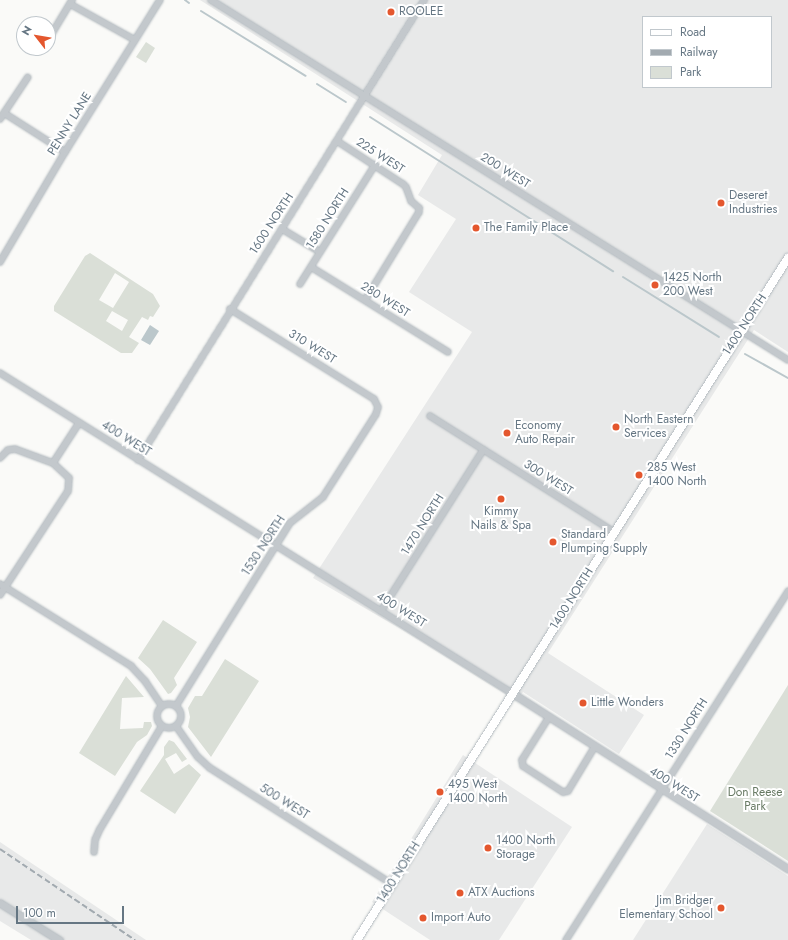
<!DOCTYPE html>
<style>
body{margin:0}
#map{position:relative;width:788px;height:940px;overflow:hidden;background:#fafaf8;font-family:Jost,sans-serif}
div>[style]{position:absolute}
[style*='--x']{left:calc(var(--x)*1px);top:calc(var(--y)*1px);width:calc(var(--w)*1px);rotate:calc(var(--a)*1deg)}
.built>*{inset:0;background:#e8e9e9}
.green>*{inset:0;background:#dadfd7}
.water>*{inset:0;background:#bbc7cb}
.stream>*{height:2px;margin:-1px;padding:0 1px;transform-origin:1px;border-radius:1px;background:#bbc7cb}
.roads{filter:drop-shadow(0 0 1px #b3babf) drop-shadow(0 0 1px #b3babf)}
.minor>*{height:6px;margin:-3px;padding:0 3px;transform-origin:3px;border-radius:3px;background:#c3c8cc}
.minor>.ring{margin:-3px;padding:0;box-sizing:content-box;background:none;border:6px solid #c3c8cc;border-radius:50%}
.tertiary>*{height:7px;margin:-3.5px;padding:0 3.5px;transform-origin:3.5px;border-radius:3.5px;background:#c3c8cc}
.secondary>*{height:8px;margin:-4px;padding:0 4px;transform-origin:4px;border-radius:4px;background:#fff}
.rail>*{height:2px;margin-top:-1px;transform-origin:0;background:repeating-linear-gradient(90deg,#a2aab0 0 6px,transparent 0 9px)}
.dots>*{width:11px;height:11px;translate:-50% -50%;box-sizing:border-box;border:2px solid #fff;border-radius:50%}
span{translate:-50% -50%;white-space:nowrap;text-align:center;line-height:1.15;-webkit-text-stroke:4px #fff;paint-order:stroke}
.poi-label{font-size:12px;color:#657683}
.left{translate:0 -50%;text-align:left}
.right{translate:-100% -50%;text-align:right}
.street-label{font-size:12px;color:#657683}
.park-label{font-size:12px;color:#687a64}
.legend{position:absolute;left:642px;top:16px;width:130px;height:72px;box-sizing:border-box;background:#fff;border:1px solid #c1c8cd;margin:0;padding:5px 7px;list-style:none;font-size:12px;color:#657683}
.legend li{display:flex;align-items:center;gap:8px;height:20px}
.legend b{width:20px;border:1px solid #c1c8cd}
.north{position:absolute;left:16px;top:16px;width:40px;height:40px;box-sizing:border-box;background:#fff;border:1px solid #c1c8cd;border-radius:50%;rotate:301deg;font-size:11px;font-weight:700;line-height:16px;text-align:center;color:#657683}
.north::after{content:'';display:block;margin:auto;width:14px;height:18px;background:#e4572e;clip-path:polygon(50% 0,100% 100%,50% 72%,0 100%)}
.scale{position:absolute;left:16px;top:906px;width:108px;height:18px;box-sizing:border-box;border:2px solid #657683;border-top:0;padding-left:5px;font-size:12px;line-height:14px;white-space:nowrap;color:#657683;-webkit-text-stroke:3px #fff;paint-order:stroke}
</style>
<div id="map">
<div class="built">
<div style="clip-path:polygon(evenodd,200px 0,788px 0,788px 352px,754px 330px,548px 653px,644px 715px,619px 754px,523px 692px,516px 701px,399px 628px,313px 578px,472px 332px,409px 292px,456px 219px,418px 195px,442px 155px,200px 0,643px 17px,771px 17px,771px 87px,643px 87px,643px 17px)"></div>
<div style="clip-path:polygon(463px 755px,572px 827px,499px 940px,430px 940px,372px 902px)"></div>
<div style="clip-path:polygon(707px 824px,788px 876px,788px 940px,633px 940px)"></div>
<div style="clip-path:polygon(0 842px,146px 940px,31px 940px,0 921px)"></div>
</div>
<div class="green">
<div style="clip-path:polygon(146px 42px,155px 48px,146px 63px,136px 57px)"></div>
<div style="clip-path:polygon(evenodd,90px 253px,153px 294px,160px 306px,153px 317px,150px 316px,148px 320px,142px 317px,129px 337px,139px 343px,132px 353px,121px 353px,54px 311px,54px 306px,85px 256px,90px 253px,115px 273px,129px 282px,113px 308px,99px 300px,115px 273px,90px 253px,112px 311px,128px 320px,122px 331px,106px 321px,112px 311px)"></div>
<div style="clip-path:polygon(163px 620px,197px 642px,174px 678px,177px 685px,171px 693px,168px 694px,150px 669px,138px 658px)"></div>
<div style="clip-path:polygon(225px 659px,259px 681px,211px 757px,188px 727px,190px 717px,188px 708px,195px 696px,202px 696px)"></div>
<div style="clip-path:polygon(126px 676px,144px 697px,122px 698px,120px 729px,143px 728px,144px 722px,151px 722px,152px 726px,147px 735px,137px 742px,115px 776px,79px 753px)"></div>
<div style="clip-path:polygon(788px 685px,788px 861px,710px 811px)"></div>
<div style="clip-path:polygon(169px 740px,174px 742px,187px 759px,182px 762px,176px 753px,165px 759px,174px 774px,189px 764px,201px 775px,175px 814px,140px 791px,164px 755px,164px 747px)"></div>
</div>
<div class="water">
<div style="clip-path:polygon(150px 325px,159px 331px,150px 345px,141px 340px)"></div>
</div>
<div class="stream">
<div style="--x:185;--y:0;--w:5;--a:37"></div>
<div style="--x:201;--y:11;--w:123;--a:31.8"></div>
<div style="--x:317;--y:84;--w:34;--a:32"></div>
<div style="--x:370;--y:117;--w:288;--a:32.4"></div>
<div style="--x:623;--y:277;--w:113;--a:32"></div>
<div style="--x:745;--y:354;--w:49;--a:29.2"></div>
</div>
<div class="roads">
<div class="minor">
<div style="--x:211;--y:0;--w:680;--a:31.96"></div>
<div style="--x:70;--y:4;--w:74;--a:29"></div>
<div style="--x:48;--y:40;--w:47;--a:-59"></div>
<div style="--x:4;--y:113;--w:72;--a:32.6"></div>
<div style="--x:0;--y:119;--w:50;--a:-56.3"></div>
<div style="--x:337;--y:141;--w:79;--a:33.1"></div>
<div style="--x:403;--y:184;--w:4;--a:45"></div>
<div style="--x:406;--y:187;--w:15;--a:70"></div>
<div style="--x:411;--y:201;--w:11;--a:41"></div>
<div style="--x:419;--y:208;--w:4;--a:90"></div>
<div style="--x:419;--y:212;--w:103;--a:121.5"></div>
<div style="--x:282;--y:229;--w:44;--a:31.2"></div>
<div style="--x:0;--y:262;--w:128;--a:-59.4"></div>
<div style="--x:65;--y:152;--w:179;--a:-58"></div>
<div style="--x:311;--y:267;--w:161;--a:31.8"></div>
<div style="--x:300;--y:284;--w:141;--a:-57.8"></div>
<div style="--x:0;--y:373;--w:604;--a:32.01"></div>
<div style="--x:430;--y:416;--w:218;--a:32.2"></div>
<div style="--x:0;--y:458;--w:11;--a:-45"></div>
<div style="--x:8;--y:450;--w:7;--a:-8"></div>
<div style="--x:15;--y:449;--w:40;--a:20.2"></div>
<div style="--x:53;--y:463;--w:22;--a:43"></div>
<div style="--x:69;--y:478;--w:13;--a:94"></div>
<div style="--x:68;--y:491;--w:124;--a:123.2"></div>
<div style="--x:138;--y:460;--w:542;--a:-58.13"></div>
<div style="--x:53;--y:463;--w:48;--a:-57"></div>
<div style="--x:0;--y:584;--w:155;--a:32"></div>
<div style="--x:131;--y:666;--w:21;--a:47"></div>
<div style="--x:145;--y:681;--w:30;--a:56"></div>
<div style="--x:381;--y:611;--w:191;--a:-57.6"></div>
<div class="ring" style="left:157px;top:704px;width:18px;height:18px"></div>
<div style="--x:176;--y:706;--w:216;--a:-58.1"></div>
<div style="--x:290;--y:523;--w:42;--a:-38.2"></div>
<div style="--x:323;--y:497;--w:98;--a:-57.4"></div>
<div style="--x:376;--y:414;--w:7;--a:-74"></div>
<div style="--x:378;--y:407;--w:9;--a:-117"></div>
<div style="--x:374;--y:399;--w:170;--a:-148"></div>
<div style="--x:549;--y:717;--w:51;--a:122.1"></div>
<div style="--x:522;--y:760;--w:6;--a:81"></div>
<div style="--x:523;--y:766;--w:48;--a:33"></div>
<div style="--x:563;--y:792;--w:5;--a:-11"></div>
<div style="--x:568;--y:791;--w:52;--a:-59"></div>
<div style="--x:176;--y:726;--w:38;--a:55"></div>
<div style="--x:198;--y:757;--w:16;--a:43"></div>
<div style="--x:210;--y:768;--w:216;--a:32.5"></div>
<div style="--x:94;--y:852;--w:12;--a:-85"></div>
<div style="--x:95;--y:840;--w:12;--a:-66"></div>
<div style="--x:100;--y:829;--w:120;--a:-59"></div>
<div style="--x:566;--y:940;--w:414;--a:-57.5"></div>
</div>
<div class="tertiary">
<div style="--x:512;--y:693;--w:327;--a:32.5"></div>
<div style="--x:0;--y:903;--w:70;--a:32.1"></div>
</div>
<div class="secondary">
<div style="--x:357;--y:940;--w:807;--a:-57.71"></div>
</div>
</div>
<div class="rail">
<div style="--x:0;--y:849;--w:163;--a:34"></div>
</div>
<div class="dots">
<div style="left:391px;top:12px;background:#e4572e"></div>
<div style="left:721px;top:203px;background:#e4572e"></div>
<div style="left:476px;top:228px;background:#e4572e"></div>
<div style="left:655px;top:285px;background:#e4572e"></div>
<div style="left:616px;top:427px;background:#e4572e"></div>
<div style="left:507px;top:433px;background:#e4572e"></div>
<div style="left:639px;top:475px;background:#e4572e"></div>
<div style="left:501px;top:499px;background:#e4572e"></div>
<div style="left:553px;top:542px;background:#e4572e"></div>
<div style="left:583px;top:703px;background:#e4572e"></div>
<div style="left:440px;top:792px;background:#e4572e"></div>
<div style="left:488px;top:848px;background:#e4572e"></div>
<div style="left:460px;top:893px;background:#e4572e"></div>
<div style="left:721px;top:908px;background:#e4572e"></div>
<div style="left:423px;top:918px;background:#e4572e"></div>
</div>
<div class="poi-label">
<span class="left" style="left:399px;top:12px">ROOLEE</span>
<span class="left" style="left:729px;top:203px">Deseret<br>Industries</span>
<span class="left" style="left:484px;top:228px">The Family Place</span>
<span class="left" style="left:663px;top:285px">1425 North<br>200 West</span>
<span class="left" style="left:624px;top:427px">North Eastern<br>Services</span>
<span class="left" style="left:515px;top:433px">Economy<br>Auto Repair</span>
<span class="left" style="left:647px;top:475px">285 West<br>1400 North</span>
<span style="left:501px;top:519px">Kimmy<br>Nails &amp; Spa</span>
<span class="left" style="left:561px;top:542px">Standard<br>Plumping Supply</span>
<span class="left" style="left:591px;top:703px">Little Wonders</span>
<span class="left" style="left:448px;top:792px">495 West<br>1400 North</span>
<span class="left" style="left:496px;top:848px">1400 North<br>Storage</span>
<span class="left" style="left:468px;top:893px">ATX Auctions</span>
<span class="right" style="left:713px;top:908px">Jim Bridger<br>Elementary School</span>
<span class="left" style="left:431px;top:918px">Import Auto</span>
</div>
<div class="street-label">
<span style="left:70px;top:124px;rotate:-58deg">PENNY LANE</span>
<span style="left:380px;top:156px;rotate:33deg">225 WEST</span>
<span style="left:505px;top:171px;rotate:32deg">200 WEST</span>
<span style="left:328px;top:219px;rotate:-58deg">1580 NORTH</span>
<span style="left:272px;top:224px;rotate:-57deg">1600 NORTH</span>
<span style="left:385px;top:300px;rotate:32deg">280 WEST</span>
<span style="left:745px;top:325px;rotate:-57deg">1400 NORTH</span>
<span style="left:312px;top:347px;rotate:32deg">310 WEST</span>
<span style="left:126px;top:439px;rotate:32deg">400 WEST</span>
<span style="left:548px;top:478px;rotate:32deg">300 WEST</span>
<span style="left:423px;top:525px;rotate:-58deg">1470 NORTH</span>
<span style="left:264px;top:546px;rotate:-57deg">1530 NORTH</span>
<span style="left:572px;top:599px;rotate:-58deg">1400 NORTH</span>
<span style="left:401px;top:610px;rotate:32deg">400 WEST</span>
<span style="left:687px;top:729px;rotate:-58deg">1330 NORTH</span>
<span style="left:674px;top:785px;rotate:32deg">400 WEST</span>
<span style="left:284px;top:802px;rotate:32deg">500 WEST</span>
<span style="left:399px;top:873px;rotate:-58deg">1400 NORTH</span>
</div>
<div class="park-label">
<span style="left:755px;top:800px">Don Reese<br>Park</span>
</div>
<ul class="legend">
<li><b style="height:5px;background:#fff"></b>Road</li>
<li><b style="height:5px;background:#a2aab0"></b>Railway</li>
<li><b style="height:11px;background:#dadfd7"></b>Park</li>
</ul>
<div class="north">N</div>
<div class="scale">100 m</div>
</div>
